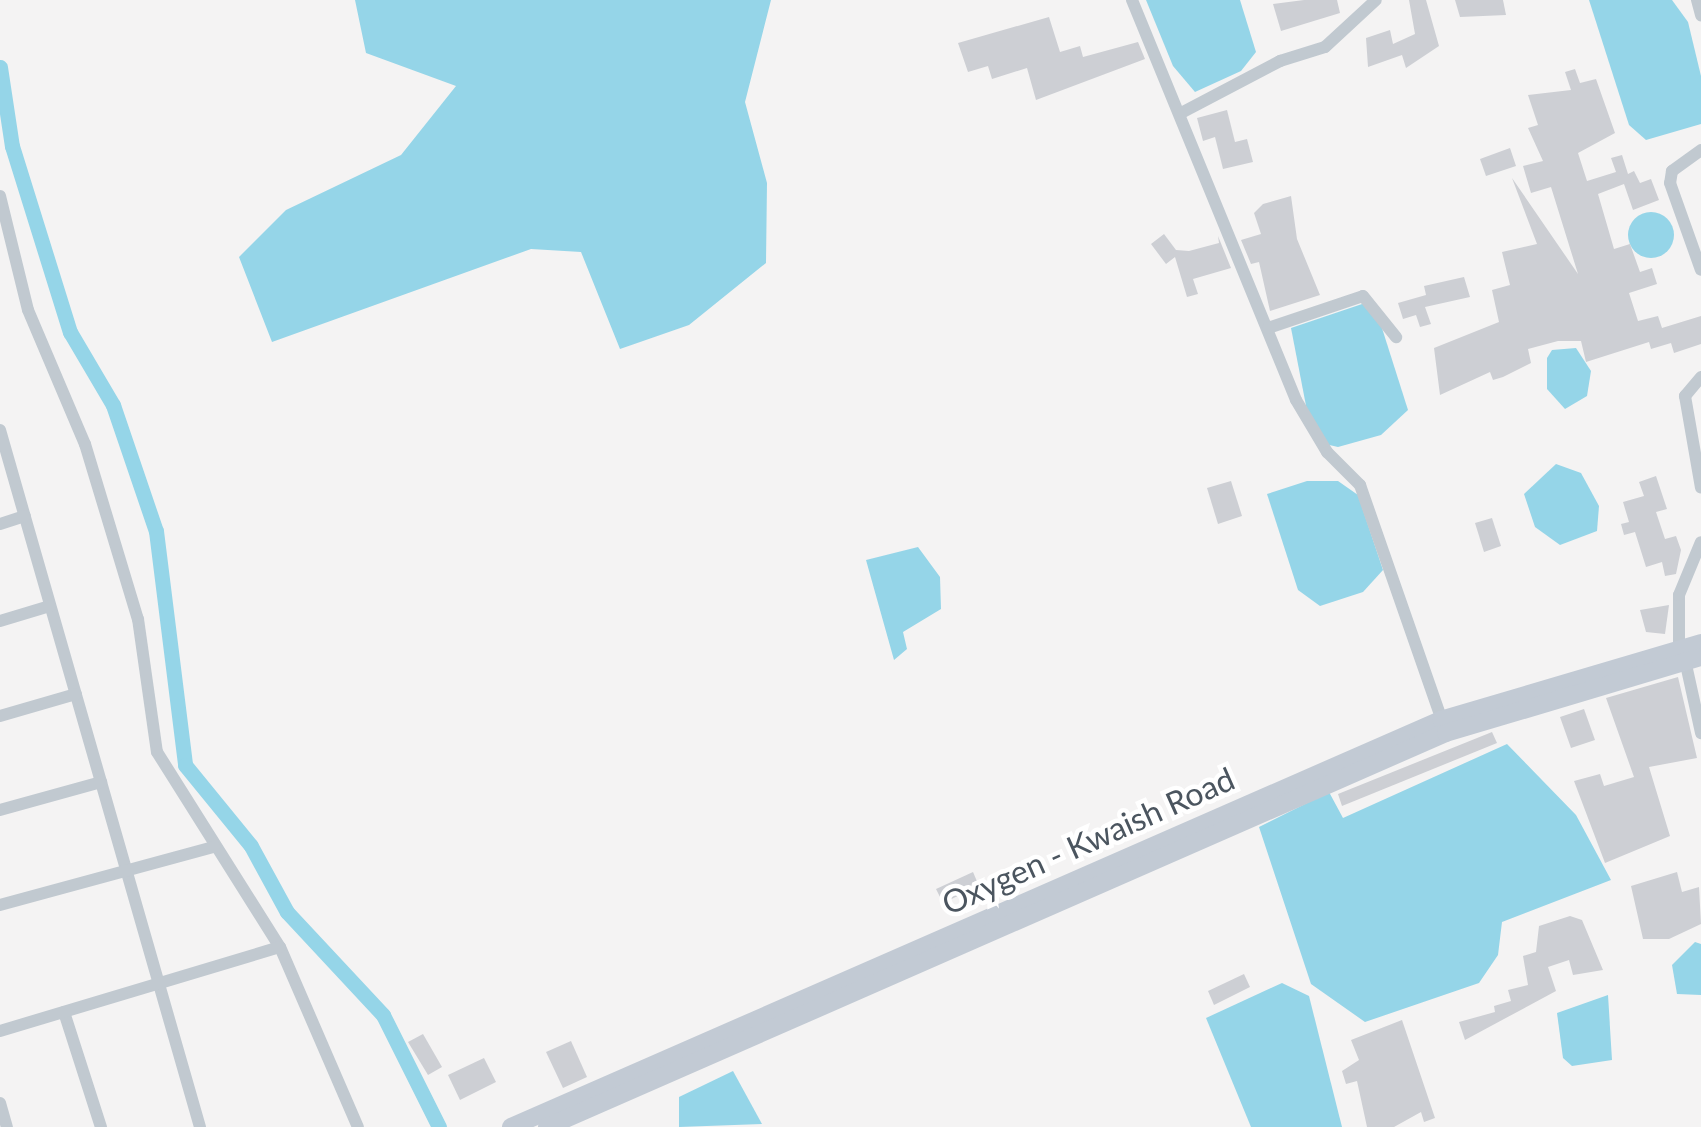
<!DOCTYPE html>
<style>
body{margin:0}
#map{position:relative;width:1701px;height:1127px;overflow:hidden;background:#f4f3f3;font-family:Lato,sans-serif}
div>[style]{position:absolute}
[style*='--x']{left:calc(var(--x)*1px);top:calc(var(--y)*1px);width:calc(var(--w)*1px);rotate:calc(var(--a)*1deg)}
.water>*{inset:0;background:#95d5e8}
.round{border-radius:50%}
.canal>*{height:15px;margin:-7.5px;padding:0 7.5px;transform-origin:7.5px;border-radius:7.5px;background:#95d5e8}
.building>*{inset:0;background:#cdcfd4}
.street>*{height:12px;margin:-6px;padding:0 6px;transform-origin:6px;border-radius:6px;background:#c1c9d0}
.secondary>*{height:18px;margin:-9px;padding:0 9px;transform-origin:9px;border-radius:9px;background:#c2cad4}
span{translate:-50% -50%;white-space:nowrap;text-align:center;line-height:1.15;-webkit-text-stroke:9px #fff;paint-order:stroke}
.street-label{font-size:32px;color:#4b555f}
</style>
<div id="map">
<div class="water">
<div style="clip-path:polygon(355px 0,771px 0,745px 102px,767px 183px,766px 263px,689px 325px,620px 349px,581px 252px,531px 249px,272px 342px,239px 257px,286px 210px,401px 155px,456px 86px,366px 53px)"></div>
<div style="clip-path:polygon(1146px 0,1240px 0,1256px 52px,1241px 71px,1195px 92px,1173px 66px)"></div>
<div style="clip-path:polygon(1589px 0,1672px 0,1688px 22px,1701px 76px,1701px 124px,1646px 140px,1629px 125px)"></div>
<div class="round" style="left:1628px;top:212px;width:46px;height:46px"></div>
<div style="clip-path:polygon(1365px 303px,1381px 325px,1408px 410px,1381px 435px,1338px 447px,1325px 444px,1308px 416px,1291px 328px)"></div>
<div style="clip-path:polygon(1576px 348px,1591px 371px,1587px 396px,1565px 409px,1547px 389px,1547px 358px,1552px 350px)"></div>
<div style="clip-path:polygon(1556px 464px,1581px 473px,1599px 506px,1597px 531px,1560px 545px,1535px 527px,1524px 494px)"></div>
<div style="clip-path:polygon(1307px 481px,1338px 481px,1358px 495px,1383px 570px,1363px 592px,1320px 606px,1298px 590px,1267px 494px)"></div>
<div style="clip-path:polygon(918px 547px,940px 577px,941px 609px,903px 632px,907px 649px,894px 660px,866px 560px)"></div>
<div style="clip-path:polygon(1507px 744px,1576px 815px,1611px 880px,1502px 922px,1498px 955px,1479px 983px,1365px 1022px,1311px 984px,1259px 827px,1329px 792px,1343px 818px)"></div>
<div style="clip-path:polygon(1695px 942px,1701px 944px,1701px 995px,1677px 994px,1672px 965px)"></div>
<div style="clip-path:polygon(1282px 983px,1309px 996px,1342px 1127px,1251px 1127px,1206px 1018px)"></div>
<div style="clip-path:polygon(1608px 995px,1612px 1060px,1572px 1066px,1563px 1058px,1557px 1013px)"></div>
<div style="clip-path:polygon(733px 1071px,762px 1124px,679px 1127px,679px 1097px)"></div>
</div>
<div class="canal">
<div style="--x:0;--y:67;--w:80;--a:81.4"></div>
<div style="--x:12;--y:146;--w:195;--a:72.7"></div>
<div style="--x:70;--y:332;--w:85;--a:59.5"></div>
<div style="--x:113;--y:405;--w:133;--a:71.2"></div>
<div style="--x:156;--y:531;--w:236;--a:82.9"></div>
<div style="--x:185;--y:765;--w:104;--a:50.8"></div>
<div style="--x:251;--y:846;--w:75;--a:61.4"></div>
<div style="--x:287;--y:912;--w:141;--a:47"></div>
<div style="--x:383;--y:1015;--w:125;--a:63.4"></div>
</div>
<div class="building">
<div style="clip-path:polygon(1304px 0,1337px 0,1340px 13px,1281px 31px,1273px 4px)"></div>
<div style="clip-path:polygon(1409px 0,1426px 0,1439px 46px,1406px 68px,1402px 55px,1368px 67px,1366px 38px,1390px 30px,1393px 44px,1415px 34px)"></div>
<div style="clip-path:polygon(1455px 0,1503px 0,1506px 15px,1460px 17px)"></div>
<div style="clip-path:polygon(1049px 17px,1060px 52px,1080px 46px,1083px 57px,1138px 42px,1145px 59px,1036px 100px,1027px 68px,992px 79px,988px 66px,968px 72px,958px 43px)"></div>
<div style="clip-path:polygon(1575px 69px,1580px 83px,1596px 79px,1615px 133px,1578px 153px,1587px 181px,1616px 172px,1611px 158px,1622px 155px,1628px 174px,1634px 171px,1640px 183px,1651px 179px,1659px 200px,1633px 210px,1624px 184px,1598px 194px,1614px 249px,1630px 244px,1640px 272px,1652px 268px,1657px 284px,1629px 293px,1638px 321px,1658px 316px,1662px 328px,1701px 316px,1701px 344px,1674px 353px,1671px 343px,1651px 349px,1649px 342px,1586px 362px,1581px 341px,1558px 341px,1528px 349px,1531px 363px,1503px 377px,1493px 380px,1490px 372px,1440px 395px,1434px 348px,1499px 322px,1492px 290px,1510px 285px,1502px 252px,1537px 244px,1512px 178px,1578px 274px,1551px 187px,1531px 193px,1523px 166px,1543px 161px,1528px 128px,1538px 125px,1528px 95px,1571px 90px,1565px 72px)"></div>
<div style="clip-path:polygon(1227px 110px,1235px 142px,1247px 139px,1253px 162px,1223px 169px,1215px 137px,1203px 141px,1197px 118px)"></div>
<div style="clip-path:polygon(1510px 148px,1516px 166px,1486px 176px,1480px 159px)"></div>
<div style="clip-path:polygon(1291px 196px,1297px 239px,1320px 295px,1270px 311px,1259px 262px,1251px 264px,1241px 240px,1261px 234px,1254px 213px,1263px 204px)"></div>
<div style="clip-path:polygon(1164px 234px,1176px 250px,1189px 251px,1219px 243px,1218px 236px,1231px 268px,1193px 279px,1198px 294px,1187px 297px,1175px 257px,1166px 264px,1151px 244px)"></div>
<div style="clip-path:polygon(1464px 277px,1470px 297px,1425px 307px,1431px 324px,1420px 327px,1416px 315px,1403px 319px,1398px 303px,1426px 295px,1424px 286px)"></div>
<div style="clip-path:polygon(1656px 476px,1667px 509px,1656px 512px,1665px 539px,1676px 536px,1681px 550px,1676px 574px,1665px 576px,1662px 562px,1646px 567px,1635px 532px,1624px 535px,1621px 524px,1629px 522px,1623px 502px,1644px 496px,1639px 482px)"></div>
<div style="clip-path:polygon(1231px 481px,1242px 516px,1218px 524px,1207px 488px)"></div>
<div style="clip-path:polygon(1492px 518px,1501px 546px,1484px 552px,1475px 523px)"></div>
<div style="clip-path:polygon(1669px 605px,1665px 634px,1646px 632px,1640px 610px)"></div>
<div style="clip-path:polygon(1678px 677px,1697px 758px,1649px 767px,1670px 836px,1605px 863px,1574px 781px,1600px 774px,1604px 786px,1634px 777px,1606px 698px)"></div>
<div style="clip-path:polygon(1584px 709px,1595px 740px,1571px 748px,1560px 717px)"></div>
<div style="clip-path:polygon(1492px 732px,1497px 743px,1342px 806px,1338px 794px)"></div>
<div style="clip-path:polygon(973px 872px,979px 886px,943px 903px,936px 889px)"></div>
<div style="clip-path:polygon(1677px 872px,1682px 892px,1699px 887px,1701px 924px,1669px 939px,1643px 939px,1631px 886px)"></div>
<div style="clip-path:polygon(1570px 916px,1582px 920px,1603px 970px,1573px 975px,1569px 960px,1548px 967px,1556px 991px,1465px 1040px,1459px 1022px,1495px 1012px,1494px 1006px,1511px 1001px,1508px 990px,1528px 985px,1523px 956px,1536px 952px,1539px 926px)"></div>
<div style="clip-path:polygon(1244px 974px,1250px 987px,1214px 1005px,1208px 991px)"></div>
<div style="clip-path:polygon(1402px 1020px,1435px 1118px,1424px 1122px,1421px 1112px,1394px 1127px,1367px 1127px,1357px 1081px,1346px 1084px,1342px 1071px,1359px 1060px,1351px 1040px)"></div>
<div style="clip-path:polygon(423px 1034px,442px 1067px,428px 1075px,408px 1042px)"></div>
<div style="clip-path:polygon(571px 1041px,587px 1077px,563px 1088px,546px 1052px)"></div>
<div style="clip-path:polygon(484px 1058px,496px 1082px,460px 1100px,448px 1075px)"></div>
</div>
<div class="street">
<div style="--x:1132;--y:0;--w:432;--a:67.7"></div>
<div style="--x:1296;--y:400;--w:61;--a:59.2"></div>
<div style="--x:1327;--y:452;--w:47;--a:45"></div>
<div style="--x:1360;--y:485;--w:255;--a:70.8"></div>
<div style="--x:1697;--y:0;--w:16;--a:75"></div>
<div style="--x:1183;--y:112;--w:110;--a:-27.7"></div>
<div style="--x:1280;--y:61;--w:47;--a:-17.3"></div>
<div style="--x:1325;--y:47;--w:69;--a:-42.7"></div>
<div style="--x:1701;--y:150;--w:36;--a:144"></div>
<div style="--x:1672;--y:171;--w:12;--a:99"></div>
<div style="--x:1670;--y:183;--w:92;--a:70.4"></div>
<div style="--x:0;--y:196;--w:117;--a:76.2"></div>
<div style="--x:28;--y:310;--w:146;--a:67"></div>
<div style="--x:85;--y:444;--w:183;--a:73.2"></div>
<div style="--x:138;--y:619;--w:134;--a:81.9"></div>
<div style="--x:157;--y:752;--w:231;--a:57.8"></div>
<div style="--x:280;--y:947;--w:196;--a:66.6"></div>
<div style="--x:1268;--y:328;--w:100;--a:-18.6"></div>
<div style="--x:1363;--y:296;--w:53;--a:51.2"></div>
<div style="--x:1701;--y:377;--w:25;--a:130"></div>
<div style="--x:1685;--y:396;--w:93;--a:80.1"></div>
<div style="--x:0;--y:430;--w:725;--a:73.99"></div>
<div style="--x:0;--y:524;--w:26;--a:-18"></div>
<div style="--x:0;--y:621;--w:52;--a:-16.7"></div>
<div style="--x:1679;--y:647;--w:52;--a:-90"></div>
<div style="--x:1679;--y:595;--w:57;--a:-67.5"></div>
<div style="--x:1685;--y:660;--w:75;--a:77.6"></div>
<div style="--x:0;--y:716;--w:79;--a:-16.1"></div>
<div style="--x:0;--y:810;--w:105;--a:-15.5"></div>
<div style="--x:0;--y:905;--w:222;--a:-15.2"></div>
<div style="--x:64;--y:1012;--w:121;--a:72.2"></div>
<div style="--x:0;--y:1031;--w:292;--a:-16.7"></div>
<div style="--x:0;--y:1103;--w:25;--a:74"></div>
</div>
<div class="secondary">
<div style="--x:511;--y:1127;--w:1015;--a:-23.64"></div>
<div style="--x:1441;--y:720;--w:271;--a:-16.5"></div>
<div style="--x:547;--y:1127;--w:982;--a:-23.67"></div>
<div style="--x:1446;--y:733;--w:266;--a:-16.6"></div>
</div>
<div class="street-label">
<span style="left:1088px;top:841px;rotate:-24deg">Oxygen - Kwaish Road</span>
</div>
</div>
